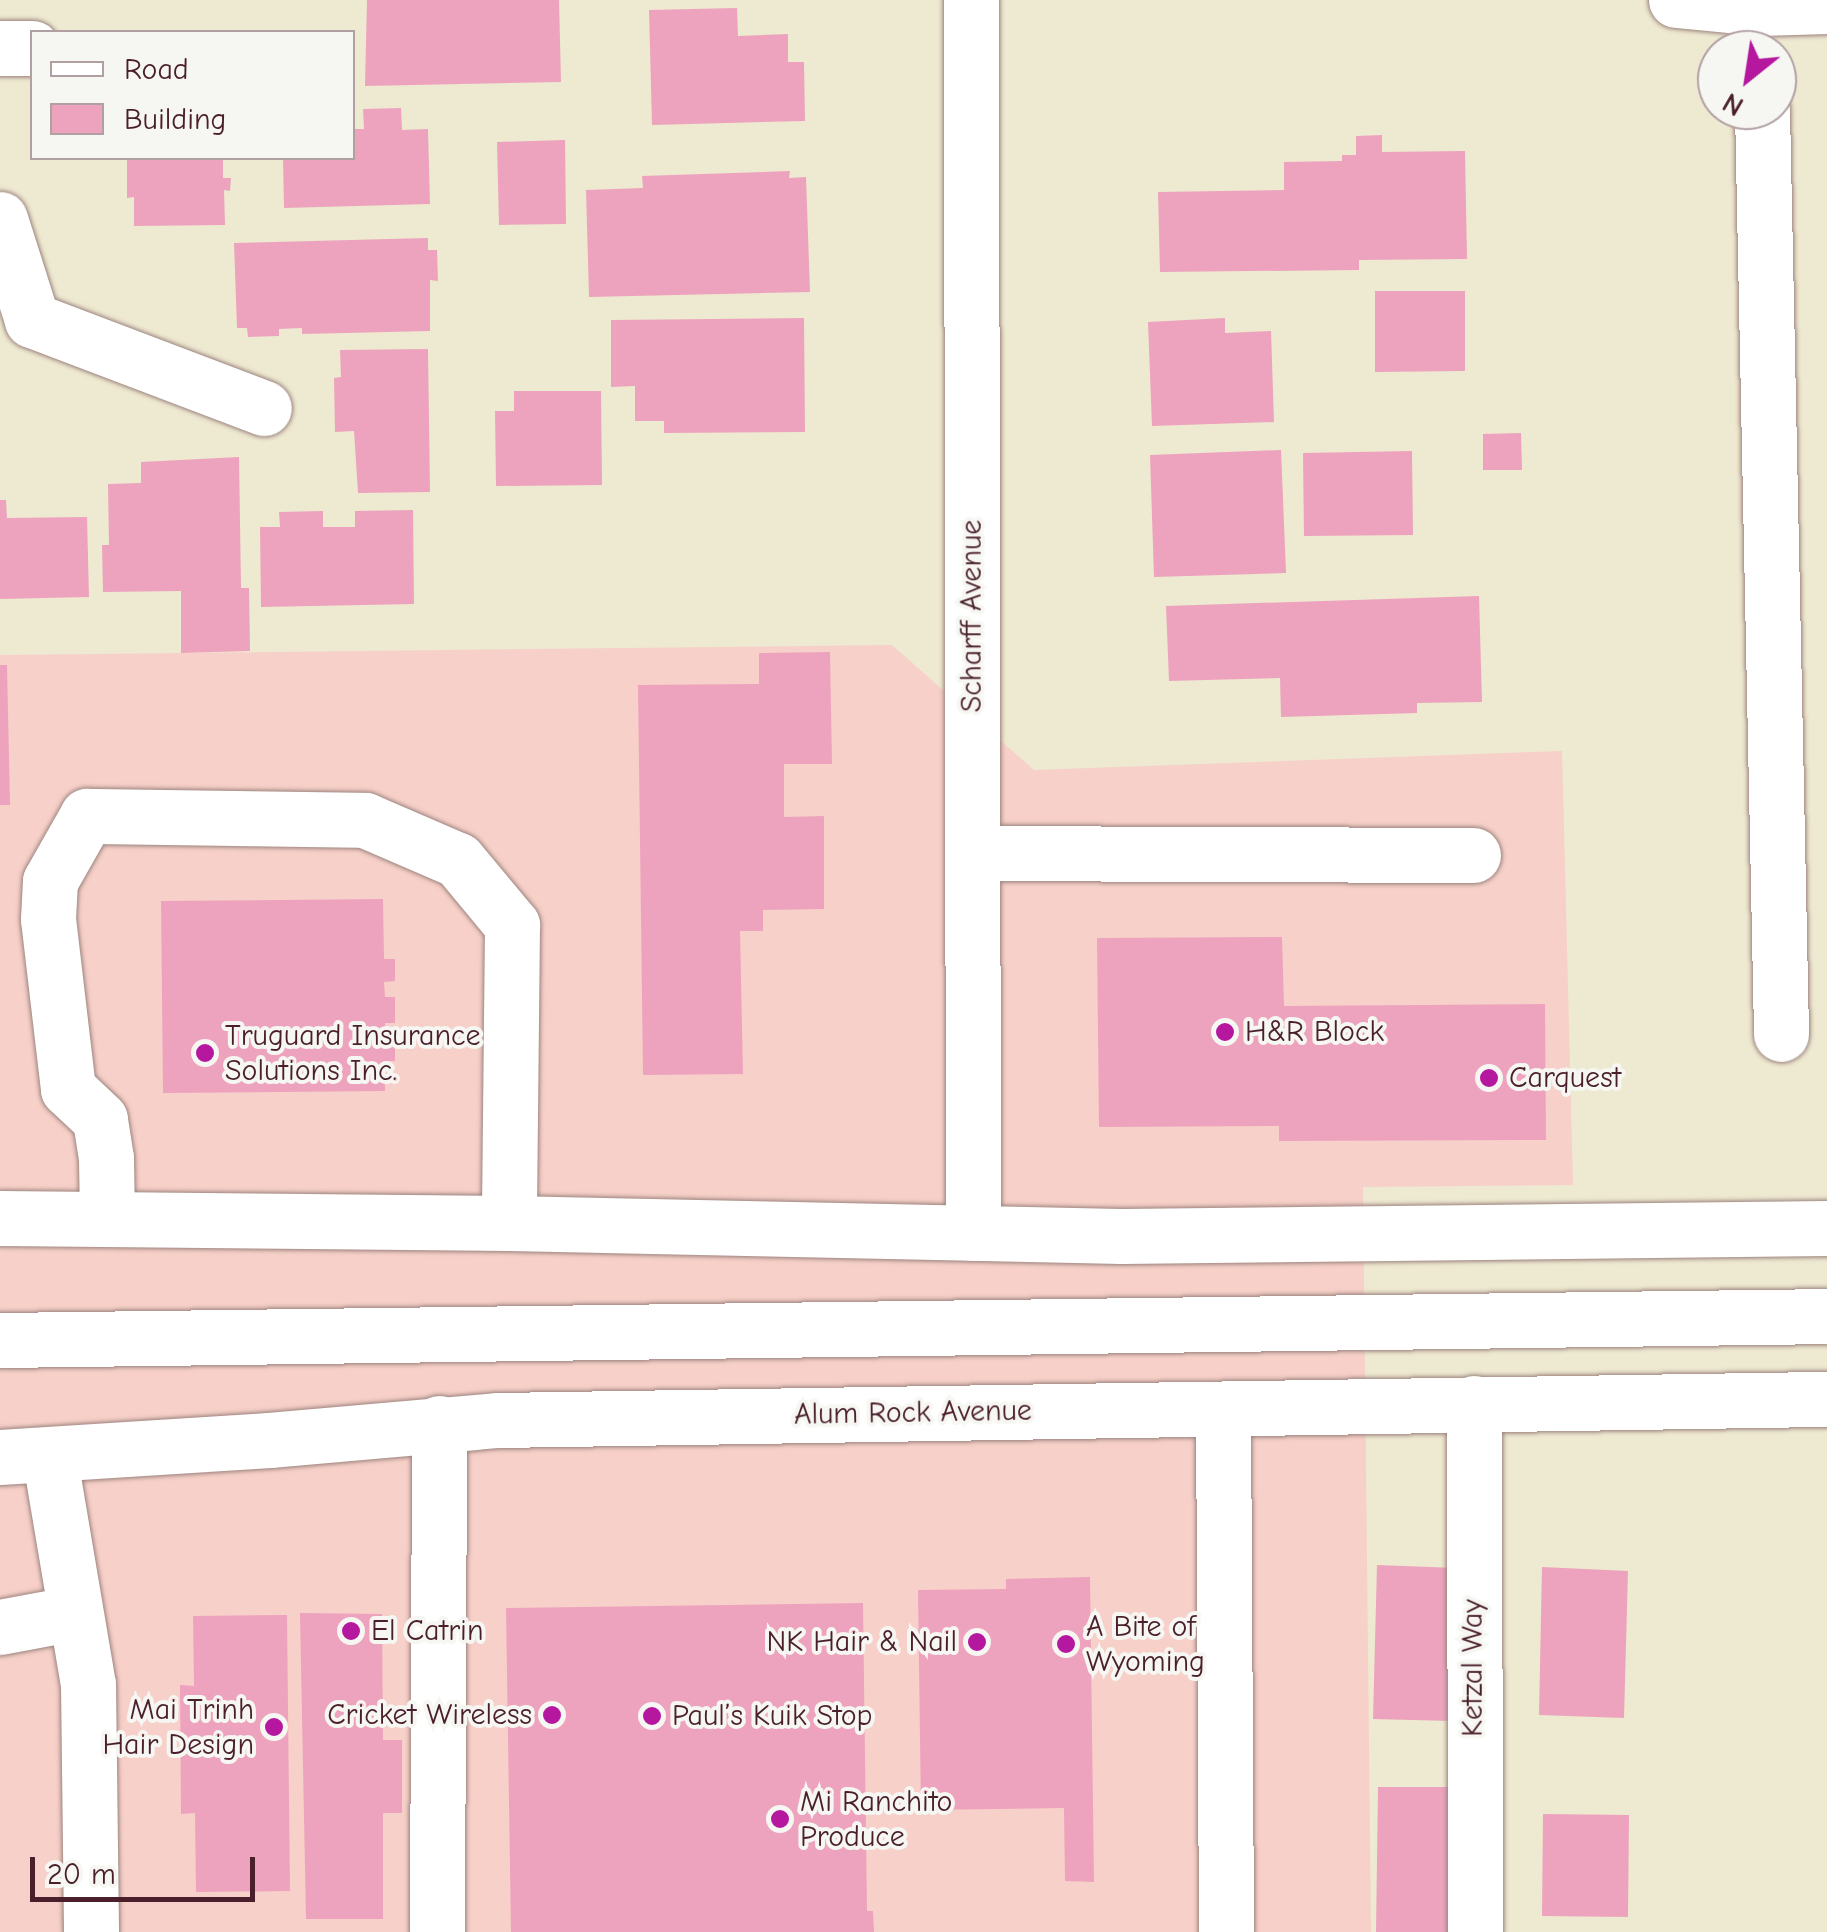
<!DOCTYPE html>
<meta charset="utf-8">
<style>
body{margin:0}
#map{position:relative;width:1827px;height:1932px;overflow:hidden;background:#eee9d1;font-family:"Comic Neue",sans-serif}
div>[style]{position:absolute}
[style*='--x']{left:calc(var(--x)*1px);top:calc(var(--y)*1px);width:calc(var(--w)*1px);rotate:calc(var(--a)*1deg)}
.built>*{inset:0;background:#f7d0c9}
.building>*{inset:0;background:#eda3bd}
.roads{filter:drop-shadow(0 0 2px #9c847e) drop-shadow(0 0 2px #9c847e)}
.minor>*{height:55px;margin:-27.5px;padding:0 27.5px;transform-origin:27.5px;border-radius:27.5px;background:#fff}
.major>*{height:55px;margin:-27.5px;padding:0 27.5px;transform-origin:27.5px;border-radius:27.5px;background:#fff}
.dots>*{width:28px;height:28px;translate:-50% -50%;box-sizing:border-box;border:5px solid #f6f6f2;border-radius:50%}
span{translate:-50% -50%;white-space:nowrap;text-align:center;line-height:1.15;-webkit-text-stroke:8px #f6f6f2;paint-order:stroke}
.street-label{font-size:30px;color:#4a1f2b}
.poi-label{font-size:30px;color:#4a1f2b}
.left{translate:0 -50%;text-align:left}
.right{translate:-100% -50%;text-align:right}
.legend{position:absolute;left:30px;top:30px;width:325px;height:130px;box-sizing:border-box;background:#f6f6f2;border:2px solid #b1a0a2;margin:0;padding:12px 18px;list-style:none;font-size:30px;color:#4a1f2b}
.legend li{display:flex;align-items:center;gap:20px;height:50px}
.legend b{width:50px;border:2px solid #b1a0a2}
.north{position:absolute;left:1697px;top:30px;width:100px;height:100px;box-sizing:border-box;background:#f6f6f2;border:2px solid #b1a0a2;border-radius:50%;rotate:210deg;font-size:28px;font-weight:700;line-height:40px;text-align:center;color:#4a1f2b}
.north::after{content:'';display:block;margin:auto;width:35px;height:45px;background:#b5179e;clip-path:polygon(50% 0,100% 100%,50% 72%,0 100%)}
.scale{position:absolute;left:30px;top:1857px;width:225px;height:45px;box-sizing:border-box;border:5px solid #4a1f2b;border-top:0;padding-left:12px;font-size:30px;line-height:35px;white-space:nowrap;color:#4a1f2b;-webkit-text-stroke:8px #f6f6f2;paint-order:stroke}
</style>
<div id="map">
<div class="built">
<div style="clip-path:polygon(892px 645px,1034px 770px,1562px 751px,1573px 1185px,1363px 1187px,1371px 1932px,0 1932px,0 655px)"></div>
</div>
<div class="building">
<div style="clip-path:polygon(367px 0,559px 0,561px 82px,365px 86px)"></div>
<div style="clip-path:polygon(737px 8px,738px 36px,788px 34px,788px 62px,804px 62px,805px 121px,652px 125px,649px 10px)"></div>
<div style="clip-path:polygon(401px 108px,402px 130px,428px 129px,430px 204px,284px 208px,283px 158px,352px 158px,352px 129px,364px 129px,363px 109px)"></div>
<div style="clip-path:polygon(1382px 135px,1382px 152px,1465px 151px,1467px 259px,1359px 260px,1359px 270px,1160px 272px,1158px 192px,1284px 190px,1284px 162px,1342px 161px,1342px 155px,1356px 155px,1356px 136px)"></div>
<div style="clip-path:polygon(565px 140px,566px 224px,499px 225px,497px 142px)"></div>
<div style="clip-path:polygon(127px 158px,223px 158px,223px 178px,231px 178px,230px 191px,224px 190px,225px 225px,134px 226px,134px 197px,127px 198px)"></div>
<div style="clip-path:polygon(790px 171px,789px 178px,806px 177px,810px 292px,589px 297px,586px 190px,643px 188px,642px 176px)"></div>
<div style="clip-path:polygon(428px 238px,428px 250px,437px 250px,438px 281px,430px 280px,430px 331px,302px 334px,302px 328px,279px 329px,279px 336px,248px 337px,247px 328px,237px 328px,234px 243px)"></div>
<div style="clip-path:polygon(1375px 291px,1465px 291px,1465px 371px,1375px 372px)"></div>
<div style="clip-path:polygon(804px 318px,805px 432px,664px 433px,664px 421px,635px 421px,635px 386px,611px 387px,611px 320px)"></div>
<div style="clip-path:polygon(1225px 318px,1225px 333px,1271px 331px,1274px 422px,1152px 426px,1148px 322px)"></div>
<div style="clip-path:polygon(428px 349px,430px 492px,358px 493px,354px 431px,335px 432px,334px 378px,341px 377px,340px 350px)"></div>
<div style="clip-path:polygon(514px 391px,601px 391px,602px 485px,496px 486px,495px 411px,514px 411px)"></div>
<div style="clip-path:polygon(1521px 433px,1522px 470px,1483px 470px,1483px 434px)"></div>
<div style="clip-path:polygon(1281px 450px,1286px 573px,1154px 577px,1150px 455px)"></div>
<div style="clip-path:polygon(1412px 451px,1413px 535px,1304px 536px,1303px 453px)"></div>
<div style="clip-path:polygon(239px 457px,241px 588px,249px 588px,250px 651px,181px 653px,181px 591px,103px 592px,102px 545px,109px 545px,108px 484px,141px 483px,141px 462px)"></div>
<div style="clip-path:polygon(0 500px,6px 500px,7px 518px,87px 517px,89px 597px,0 599px)"></div>
<div style="clip-path:polygon(413px 510px,414px 604px,261px 607px,260px 527px,280px 527px,279px 512px,323px 511px,323px 527px,355px 527px,355px 511px)"></div>
<div style="clip-path:polygon(1479px 596px,1482px 702px,1417px 703px,1417px 713px,1281px 717px,1280px 678px,1169px 681px,1166px 606px)"></div>
<div style="clip-path:polygon(830px 652px,832px 764px,784px 764px,784px 817px,824px 816px,824px 909px,763px 910px,763px 931px,740px 931px,743px 1074px,643px 1075px,638px 685px,759px 684px,759px 653px)"></div>
<div style="clip-path:polygon(0 665px,7px 665px,10px 805px,0 805px)"></div>
<div style="clip-path:polygon(383px 899px,384px 959px,395px 959px,395px 981px,384px 982px,385px 997px,395px 997px,395px 1023px,385px 1023px,385px 1038px,395px 1037px,395px 1061px,384px 1061px,385px 1091px,163px 1093px,161px 901px)"></div>
<div style="clip-path:polygon(1282px 937px,1284px 1006px,1545px 1004px,1546px 1140px,1279px 1141px,1279px 1126px,1099px 1127px,1097px 938px)"></div>
<div style="clip-path:polygon(1377px 1565px,1456px 1568px,1452px 1721px,1373px 1719px)"></div>
<div style="clip-path:polygon(1542px 1567px,1628px 1571px,1624px 1718px,1539px 1715px)"></div>
<div style="clip-path:polygon(1090px 1577px,1094px 1882px,1065px 1881px,1064px 1808px,921px 1810px,918px 1590px,1006px 1589px,1006px 1579px)"></div>
<div style="clip-path:polygon(863px 1603px,867px 1911px,873px 1911px,874px 1932px,511px 1932px,506px 1608px)"></div>
<div style="clip-path:polygon(300px 1613px,382px 1614px,383px 1740px,402px 1740px,402px 1813px,383px 1813px,383px 1919px,306px 1919px)"></div>
<div style="clip-path:polygon(287px 1615px,290px 1891px,196px 1892px,195px 1813px,181px 1814px,180px 1685px,194px 1686px,193px 1616px)"></div>
<div style="clip-path:polygon(1378px 1787px,1459px 1787px,1458px 1932px,1376px 1932px)"></div>
<div style="clip-path:polygon(1543px 1814px,1629px 1815px,1628px 1917px,1542px 1916px)"></div>
</div>
<div class="roads">
<div class="minor">
<div style="--x:971;--y:0;--w:1233;--a:89.91"></div>
<div style="--x:1676;--y:0;--w:83;--a:5.5"></div>
<div style="--x:1759;--y:8;--w:68;--a:-1.7"></div>
<div style="--x:0;--y:48;--w:32;--a:0"></div>
<div style="--x:1762;--y:110;--w:924;--a:88.82"></div>
<div style="--x:0;--y:219;--w:106;--a:72.4"></div>
<div style="--x:32;--y:320;--w:248;--a:20.8"></div>
<div style="--x:973;--y:853;--w:500;--a:0.23"></div>
<div style="--x:107;--y:1217;--w:59;--a:-91"></div>
<div style="--x:106;--y:1158;--w:39;--a:-99"></div>
<div style="--x:100;--y:1119;--w:44;--a:-136.8"></div>
<div style="--x:68;--y:1089;--w:171;--a:-96.7"></div>
<div style="--x:48;--y:919;--w:38;--a:-87"></div>
<div style="--x:50;--y:881;--w:75;--a:-60.4"></div>
<div style="--x:87;--y:816;--w:278;--a:0.8"></div>
<div style="--x:365;--y:820;--w:101;--a:23.3"></div>
<div style="--x:458;--y:860;--w:85;--a:50.3"></div>
<div style="--x:512;--y:925;--w:298;--a:90.6"></div>
<div style="--x:0;--y:1340;--w:1827;--a:-0.75"></div>
<div style="--x:1474;--y:1403;--w:529;--a:89.89"></div>
<div style="--x:1223;--y:1409;--w:523;--a:89.67"></div>
<div style="--x:49;--y:1454;--w:233;--a:80.4"></div>
<div style="--x:88;--y:1684;--w:248;--a:89.3"></div>
<div style="--x:0;--y:1627;--w:76;--a:-10.6"></div>
<div style="--x:437;--y:1932;--w:509;--a:-89.77"></div>
</div>
<div class="major">
<div style="--x:0;--y:1218;--w:509;--a:0.56"></div>
<div style="--x:509;--y:1223;--w:612;--a:1.22"></div>
<div style="--x:1121;--y:1236;--w:706;--a:-0.65"></div>
<div style="--x:0;--y:1457;--w:270;--a:-3.6"></div>
<div style="--x:269;--y:1440;--w:230;--a:-5"></div>
<div style="--x:498;--y:1420;--w:1329;--a:-0.91"></div>
</div>
</div>
<div class="dots">
<div style="left:1225px;top:1032px;background:#b5179e"></div>
<div style="left:205px;top:1053px;background:#b5179e"></div>
<div style="left:1489px;top:1078px;background:#b5179e"></div>
<div style="left:351px;top:1631px;background:#b5179e"></div>
<div style="left:977px;top:1642px;background:#b5179e"></div>
<div style="left:1066px;top:1644px;background:#b5179e"></div>
<div style="left:552px;top:1715px;background:#b5179e"></div>
<div style="left:652px;top:1716px;background:#b5179e"></div>
<div style="left:274px;top:1727px;background:#b5179e"></div>
<div style="left:780px;top:1819px;background:#b5179e"></div>
</div>
<div class="street-label">
<span style="left:972px;top:616px;rotate:-90deg">Scharff Avenue</span>
<span style="left:913px;top:1413px;rotate:-1deg">Alum Rock Avenue</span>
<span style="left:1473px;top:1668px;rotate:-90deg">Ketzal Way</span>
</div>
<div class="poi-label">
<span class="left" style="left:1245px;top:1032px">H&amp;R Block</span>
<span class="left" style="left:225px;top:1053px">Truguard Insurance<br>Solutions Inc.</span>
<span class="left" style="left:1509px;top:1078px">Carquest</span>
<span class="left" style="left:1086px;top:1644px">A Bite of<br>Wyoming</span>
<span class="left" style="left:371px;top:1631px">El Catrin</span>
<span class="right" style="left:957px;top:1642px">NK Hair &amp; Nail</span>
<span class="right" style="left:254px;top:1727px">Mai Trinh<br>Hair Design</span>
<span class="right" style="left:532px;top:1715px">Cricket Wireless</span>
<span class="left" style="left:672px;top:1716px">Paul’s Kuik Stop</span>
<span class="left" style="left:800px;top:1819px">Mi Ranchito<br>Produce</span>
</div>
<ul class="legend">
<li><b style="height:12px;background:#fff"></b>Road</li>
<li><b style="height:28px;background:#eda3bd"></b>Building</li>
</ul>
<div class="north">N</div>
<div class="scale">20 m</div>
</div>
